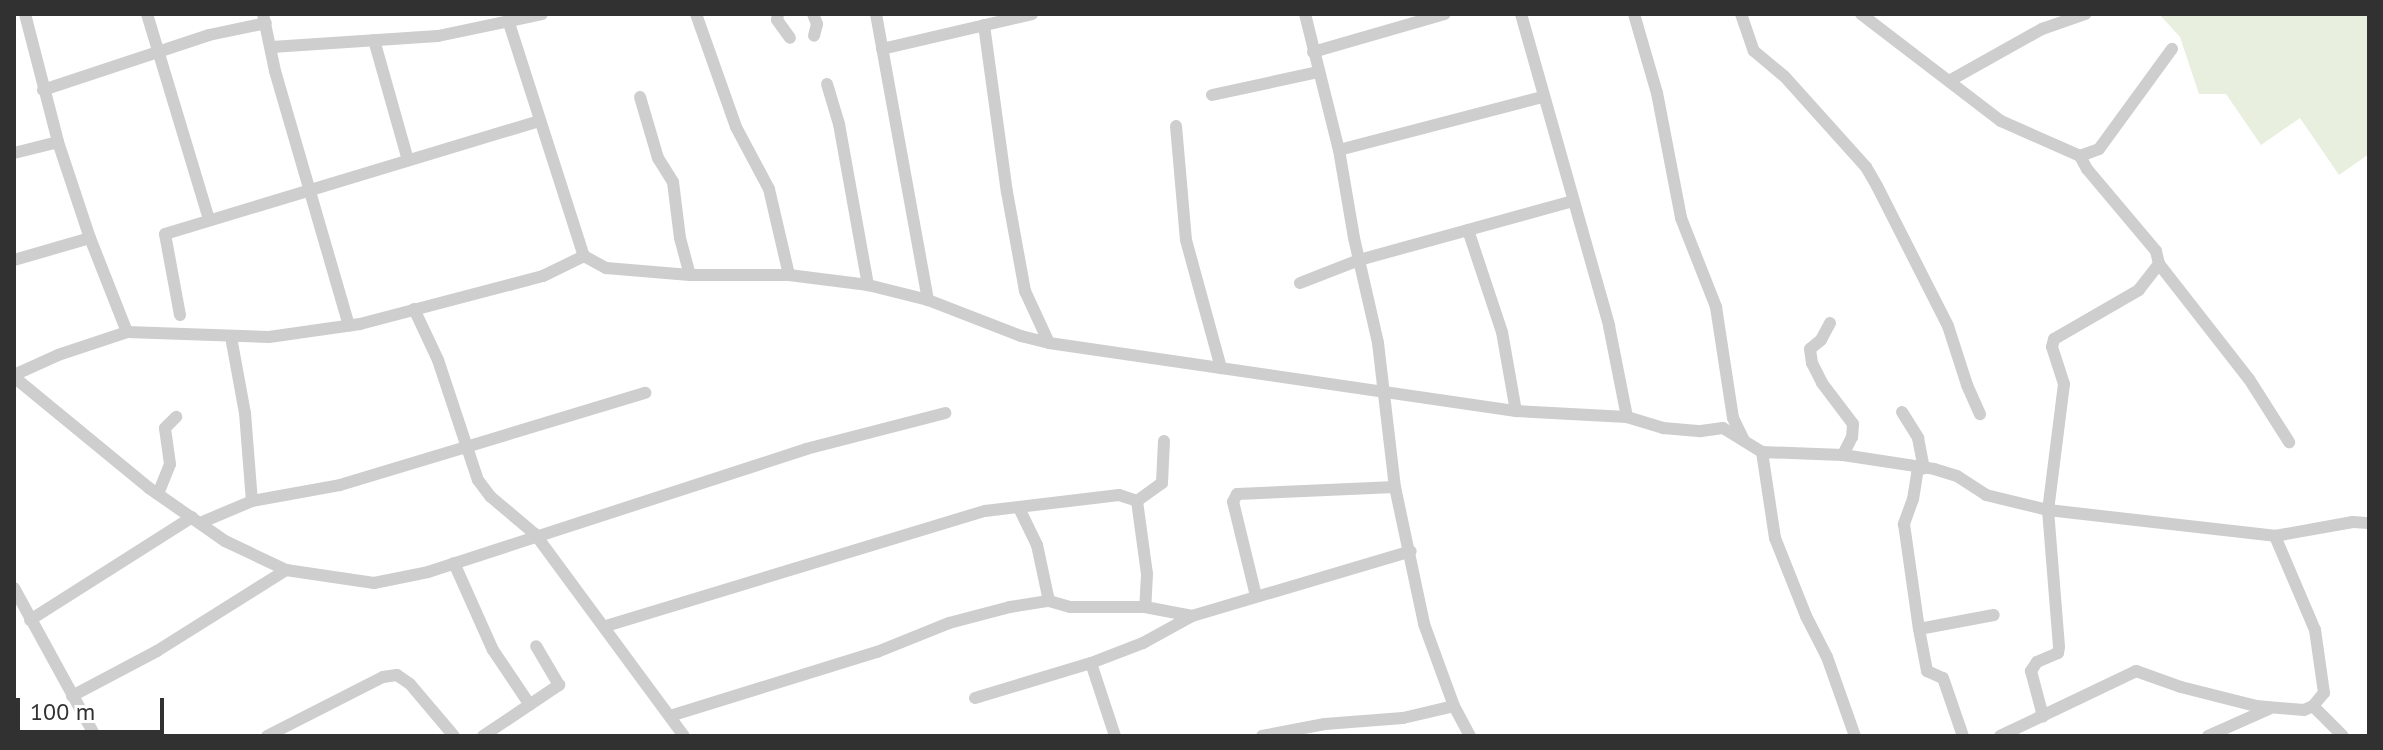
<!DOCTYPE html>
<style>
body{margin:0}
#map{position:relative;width:2383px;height:750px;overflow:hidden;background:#fff;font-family:"PT Sans",sans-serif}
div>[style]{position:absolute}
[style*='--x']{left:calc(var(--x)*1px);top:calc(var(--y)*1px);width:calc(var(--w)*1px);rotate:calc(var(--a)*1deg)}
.green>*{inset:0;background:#e8efde}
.minor>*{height:12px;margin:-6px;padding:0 6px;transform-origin:6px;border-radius:6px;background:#cecece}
span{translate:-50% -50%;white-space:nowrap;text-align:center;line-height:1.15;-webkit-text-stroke:8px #fff;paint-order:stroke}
.frame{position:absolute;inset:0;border:16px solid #313131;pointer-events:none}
.scale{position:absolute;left:16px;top:698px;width:148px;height:36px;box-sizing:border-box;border:4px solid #313131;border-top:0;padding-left:10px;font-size:24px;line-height:28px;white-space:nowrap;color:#313131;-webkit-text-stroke:6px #fff;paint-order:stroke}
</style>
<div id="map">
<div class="green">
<div style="clip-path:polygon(2159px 14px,2369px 14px,2369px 154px,2339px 175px,2300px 118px,2261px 145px,2226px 94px,2199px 94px,2180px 37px)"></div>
</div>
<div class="minor">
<div style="--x:25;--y:14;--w:132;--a:75.5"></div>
<div style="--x:58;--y:142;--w:101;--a:71.6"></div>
<div style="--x:90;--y:238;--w:101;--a:68.5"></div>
<div style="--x:147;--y:14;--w:214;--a:73.2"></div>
<div style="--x:263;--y:14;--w:58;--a:78.1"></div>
<div style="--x:275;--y:71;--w:265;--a:73.8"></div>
<div style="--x:696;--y:14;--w:120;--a:70.5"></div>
<div style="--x:736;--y:127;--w:70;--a:62"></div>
<div style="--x:769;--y:189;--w:88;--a:76.9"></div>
<div style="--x:778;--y:14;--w:6;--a:99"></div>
<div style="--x:777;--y:20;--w:22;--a:54"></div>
<div style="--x:813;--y:14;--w:11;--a:68"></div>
<div style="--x:817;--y:24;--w:12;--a:104"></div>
<div style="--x:876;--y:14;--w:291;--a:79.7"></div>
<div style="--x:1305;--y:14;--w:140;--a:76"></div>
<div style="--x:1339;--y:150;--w:89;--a:80.3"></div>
<div style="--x:1354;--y:238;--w:108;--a:77.1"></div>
<div style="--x:1378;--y:343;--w:145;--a:83.3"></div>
<div style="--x:1395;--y:487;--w:140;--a:78"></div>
<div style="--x:1424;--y:624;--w:87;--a:69.9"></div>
<div style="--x:1454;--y:706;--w:34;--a:62"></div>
<div style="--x:1521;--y:14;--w:324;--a:74.2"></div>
<div style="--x:1609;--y:326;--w:93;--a:78.8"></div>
<div style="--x:1634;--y:14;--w:82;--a:73.8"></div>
<div style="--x:1657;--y:93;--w:127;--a:79.1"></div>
<div style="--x:1681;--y:218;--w:96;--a:68.5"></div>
<div style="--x:1716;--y:307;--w:112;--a:81.3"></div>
<div style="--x:1733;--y:418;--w:25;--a:64"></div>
<div style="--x:1741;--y:14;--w:39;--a:71"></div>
<div style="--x:1754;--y:51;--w:40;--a:40"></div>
<div style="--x:1785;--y:77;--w:121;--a:48"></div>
<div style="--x:1866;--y:167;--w:22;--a:60"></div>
<div style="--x:1877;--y:186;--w:157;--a:63.1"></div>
<div style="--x:1948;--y:326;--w:62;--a:72.1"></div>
<div style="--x:1967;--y:385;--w:32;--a:66"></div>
<div style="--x:1861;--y:14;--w:176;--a:37.4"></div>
<div style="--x:2001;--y:121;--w:86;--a:23.9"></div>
<div style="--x:2080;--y:156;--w:15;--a:62"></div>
<div style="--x:2087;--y:169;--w:107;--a:49.9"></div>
<div style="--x:2156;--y:251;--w:13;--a:77"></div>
<div style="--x:2159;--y:264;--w:33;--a:128"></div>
<div style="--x:2139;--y:290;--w:98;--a:150"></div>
<div style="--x:2054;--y:339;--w:8;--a:104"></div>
<div style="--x:2052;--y:347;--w:39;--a:72"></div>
<div style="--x:2064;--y:384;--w:127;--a:97.2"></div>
<div style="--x:2048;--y:510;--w:137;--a:85.4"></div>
<div style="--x:2059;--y:647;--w:6;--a:99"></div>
<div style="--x:2058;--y:653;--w:23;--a:157"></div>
<div style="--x:2037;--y:662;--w:11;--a:124"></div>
<div style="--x:2031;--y:671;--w:47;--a:75.1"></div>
<div style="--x:509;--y:23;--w:245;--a:72.2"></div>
<div style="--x:584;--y:256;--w:25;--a:29"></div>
<div style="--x:606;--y:268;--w:84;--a:4.8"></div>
<div style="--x:690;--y:275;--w:99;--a:0"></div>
<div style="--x:789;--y:275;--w:80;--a:7.2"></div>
<div style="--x:868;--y:285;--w:62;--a:14"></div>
<div style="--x:928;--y:300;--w:100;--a:21.2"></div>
<div style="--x:1021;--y:336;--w:29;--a:14"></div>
<div style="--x:1049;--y:343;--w:472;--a:8.3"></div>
<div style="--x:1516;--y:411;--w:111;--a:3.1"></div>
<div style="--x:1627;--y:417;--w:38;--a:17"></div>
<div style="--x:1663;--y:428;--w:38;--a:5"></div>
<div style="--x:1701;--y:431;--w:22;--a:-8"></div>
<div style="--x:1723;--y:428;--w:46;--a:31.6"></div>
<div style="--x:1762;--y:452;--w:81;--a:2.1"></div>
<div style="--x:1843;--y:455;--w:92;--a:8.7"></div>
<div style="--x:1934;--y:469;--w:24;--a:17"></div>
<div style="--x:1957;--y:476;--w:35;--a:33"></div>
<div style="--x:1986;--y:495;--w:64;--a:13.6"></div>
<div style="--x:2048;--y:510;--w:228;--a:6.5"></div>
<div style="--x:2275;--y:536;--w:79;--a:-10.2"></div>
<div style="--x:2353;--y:522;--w:16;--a:4"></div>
<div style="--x:984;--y:25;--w:169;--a:82.2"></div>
<div style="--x:1007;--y:192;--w:101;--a:79.7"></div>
<div style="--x:1025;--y:291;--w:57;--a:65.2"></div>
<div style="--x:374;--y:40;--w:125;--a:74.2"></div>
<div style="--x:272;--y:47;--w:166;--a:-3.8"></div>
<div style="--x:438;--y:36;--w:106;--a:-11.9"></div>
<div style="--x:882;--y:49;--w:154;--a:-13.1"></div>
<div style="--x:1313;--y:52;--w:137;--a:-16.1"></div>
<div style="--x:1949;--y:81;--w:107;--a:-29.2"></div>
<div style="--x:2042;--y:29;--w:46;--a:-19.2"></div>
<div style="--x:827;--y:84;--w:42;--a:73.3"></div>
<div style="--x:839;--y:124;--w:164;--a:79.8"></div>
<div style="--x:43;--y:90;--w:175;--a:-18.3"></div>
<div style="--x:209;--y:35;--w:58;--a:-11.9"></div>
<div style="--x:1212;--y:95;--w:108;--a:-12.2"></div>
<div style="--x:640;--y:97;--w:64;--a:73.6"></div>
<div style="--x:658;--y:158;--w:28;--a:58"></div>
<div style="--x:673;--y:182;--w:56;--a:82.9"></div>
<div style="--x:680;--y:238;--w:38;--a:75"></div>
<div style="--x:1176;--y:126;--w:114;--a:85"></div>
<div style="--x:1186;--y:240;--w:133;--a:74.7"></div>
<div style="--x:1339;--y:150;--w:210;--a:-14.6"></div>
<div style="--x:14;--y:153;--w:45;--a:-14"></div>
<div style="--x:2080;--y:156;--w:20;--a:-20"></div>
<div style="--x:2099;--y:149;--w:124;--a:-53.9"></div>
<div style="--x:1468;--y:230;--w:108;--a:71.6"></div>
<div style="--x:1502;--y:332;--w:80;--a:80"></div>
<div style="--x:14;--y:260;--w:79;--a:-16.1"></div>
<div style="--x:2159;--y:264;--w:146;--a:52"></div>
<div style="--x:2249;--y:379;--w:75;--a:57.6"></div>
<div style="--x:1300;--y:283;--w:63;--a:-21.3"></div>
<div style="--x:1359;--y:260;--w:222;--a:-15.4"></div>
<div style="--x:414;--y:309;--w:56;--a:64.8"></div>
<div style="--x:438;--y:360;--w:126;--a:71.6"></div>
<div style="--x:478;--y:480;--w:21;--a:53"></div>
<div style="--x:491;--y:497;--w:57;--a:40.1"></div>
<div style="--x:535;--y:534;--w:251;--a:53.6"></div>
<div style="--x:180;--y:315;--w:82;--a:-100.5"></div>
<div style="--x:165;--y:234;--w:391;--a:-16.8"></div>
<div style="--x:1830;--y:323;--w:19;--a:118"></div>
<div style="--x:1821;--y:340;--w:14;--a:141"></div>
<div style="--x:1810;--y:349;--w:14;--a:82"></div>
<div style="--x:1812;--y:363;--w:22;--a:63"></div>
<div style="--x:1822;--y:383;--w:51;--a:52.9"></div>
<div style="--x:1853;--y:424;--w:13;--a:94"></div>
<div style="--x:1852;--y:437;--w:20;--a:117"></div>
<div style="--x:231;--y:337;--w:77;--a:79.6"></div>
<div style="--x:245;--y:413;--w:88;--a:85.5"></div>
<div style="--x:252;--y:501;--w:89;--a:-10.3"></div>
<div style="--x:340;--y:485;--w:319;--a:-16.8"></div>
<div style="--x:14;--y:375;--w:48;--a:-24.4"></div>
<div style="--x:58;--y:355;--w:73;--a:-18.4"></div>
<div style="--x:127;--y:332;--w:142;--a:2"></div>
<div style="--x:269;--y:337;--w:92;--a:-8.1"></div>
<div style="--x:360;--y:324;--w:189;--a:-14.7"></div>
<div style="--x:543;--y:276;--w:46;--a:-26"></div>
<div style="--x:14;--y:377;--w:175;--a:39.4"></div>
<div style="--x:149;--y:488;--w:93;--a:34.9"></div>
<div style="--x:225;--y:541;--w:68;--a:25.4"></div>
<div style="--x:286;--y:570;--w:89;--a:8.4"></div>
<div style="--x:374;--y:583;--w:55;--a:-11.5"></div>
<div style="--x:428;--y:572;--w:398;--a:-18"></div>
<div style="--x:806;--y:449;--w:144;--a:-14.5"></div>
<div style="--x:1902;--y:412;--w:31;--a:58"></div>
<div style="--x:1918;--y:438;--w:31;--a:79"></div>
<div style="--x:1762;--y:452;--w:87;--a:81.4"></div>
<div style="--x:1775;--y:538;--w:84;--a:68.3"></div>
<div style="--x:1806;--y:616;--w:46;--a:62.9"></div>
<div style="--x:1827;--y:657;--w:84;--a:70.5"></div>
<div style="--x:1918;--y:468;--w:31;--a:99"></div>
<div style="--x:1913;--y:499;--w:27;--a:110"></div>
<div style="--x:1904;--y:524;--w:106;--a:81.9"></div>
<div style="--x:1919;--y:629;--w:43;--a:79.2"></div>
<div style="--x:1927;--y:671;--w:17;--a:24"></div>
<div style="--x:1943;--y:678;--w:61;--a:71"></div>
<div style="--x:158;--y:494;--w:32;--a:-68"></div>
<div style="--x:170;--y:464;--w:36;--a:-98"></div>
<div style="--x:165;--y:428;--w:16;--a:-45"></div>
<div style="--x:1137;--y:501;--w:31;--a:-36"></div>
<div style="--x:1162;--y:483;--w:42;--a:-87.3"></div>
<div style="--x:1019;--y:508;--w:41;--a:64.1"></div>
<div style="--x:1037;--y:545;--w:57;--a:77.9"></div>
<div style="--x:200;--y:523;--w:56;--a:-22.9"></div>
<div style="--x:454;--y:563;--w:95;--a:65.9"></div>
<div style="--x:493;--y:650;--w:66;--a:56.1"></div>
<div style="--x:14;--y:588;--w:169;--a:61.3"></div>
<div style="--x:1256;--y:596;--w:97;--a:-103.7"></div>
<div style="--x:1233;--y:502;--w:9;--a:-63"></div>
<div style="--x:1237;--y:494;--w:158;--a:-2.5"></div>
<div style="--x:30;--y:620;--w:192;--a:-32.4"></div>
<div style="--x:606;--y:626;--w:396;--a:-16.9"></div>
<div style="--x:985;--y:511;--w:135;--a:-6.8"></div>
<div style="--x:1119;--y:495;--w:19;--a:18"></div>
<div style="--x:1137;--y:501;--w:74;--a:82.2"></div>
<div style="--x:1147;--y:574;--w:33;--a:93"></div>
<div style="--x:1919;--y:629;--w:76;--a:-10.6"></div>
<div style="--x:1091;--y:663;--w:77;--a:71.8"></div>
<div style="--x:72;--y:696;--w:96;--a:-27.9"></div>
<div style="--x:157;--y:651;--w:152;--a:-32.1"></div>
<div style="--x:975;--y:698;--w:121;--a:-16.8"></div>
<div style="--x:1091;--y:663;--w:56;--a:-21"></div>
<div style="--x:1143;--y:643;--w:56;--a:-28.9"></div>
<div style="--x:2313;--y:706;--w:42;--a:45"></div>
<div style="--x:670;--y:716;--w:217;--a:-17.2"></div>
<div style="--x:877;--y:652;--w:78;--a:-21.9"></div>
<div style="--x:949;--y:623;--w:63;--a:-14.7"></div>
<div style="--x:1010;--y:607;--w:39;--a:-9"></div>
<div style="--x:1049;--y:601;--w:22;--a:16"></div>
<div style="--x:1070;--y:607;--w:75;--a:0"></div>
<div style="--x:1145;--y:607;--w:48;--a:10.8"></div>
<div style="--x:1192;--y:616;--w:228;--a:-16.5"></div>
<div style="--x:267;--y:736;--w:130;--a:-27"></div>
<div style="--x:383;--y:677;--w:14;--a:-8"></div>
<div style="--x:397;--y:675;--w:16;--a:35"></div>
<div style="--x:410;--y:684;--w:68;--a:49.8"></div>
<div style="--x:483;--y:736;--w:92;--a:-33.9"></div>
<div style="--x:559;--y:685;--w:45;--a:-120.5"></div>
<div style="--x:1262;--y:736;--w:64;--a:-10.8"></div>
<div style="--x:1325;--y:724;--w:78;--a:-4.4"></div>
<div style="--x:1403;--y:718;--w:52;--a:-13.2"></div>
<div style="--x:2000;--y:736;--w:151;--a:-25.5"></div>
<div style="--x:2136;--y:671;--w:48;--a:19.6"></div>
<div style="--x:2181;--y:687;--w:77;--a:14.2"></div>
<div style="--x:2256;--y:706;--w:48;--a:4.8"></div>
<div style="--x:2304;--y:710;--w:10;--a:-24"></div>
<div style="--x:2313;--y:706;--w:17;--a:-50"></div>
<div style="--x:2324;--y:693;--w:64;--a:-98.1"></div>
<div style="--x:2315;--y:630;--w:102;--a:-113.1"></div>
<div style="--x:2208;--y:736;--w:67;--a:-23.9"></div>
</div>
<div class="frame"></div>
<div class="scale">100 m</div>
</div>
